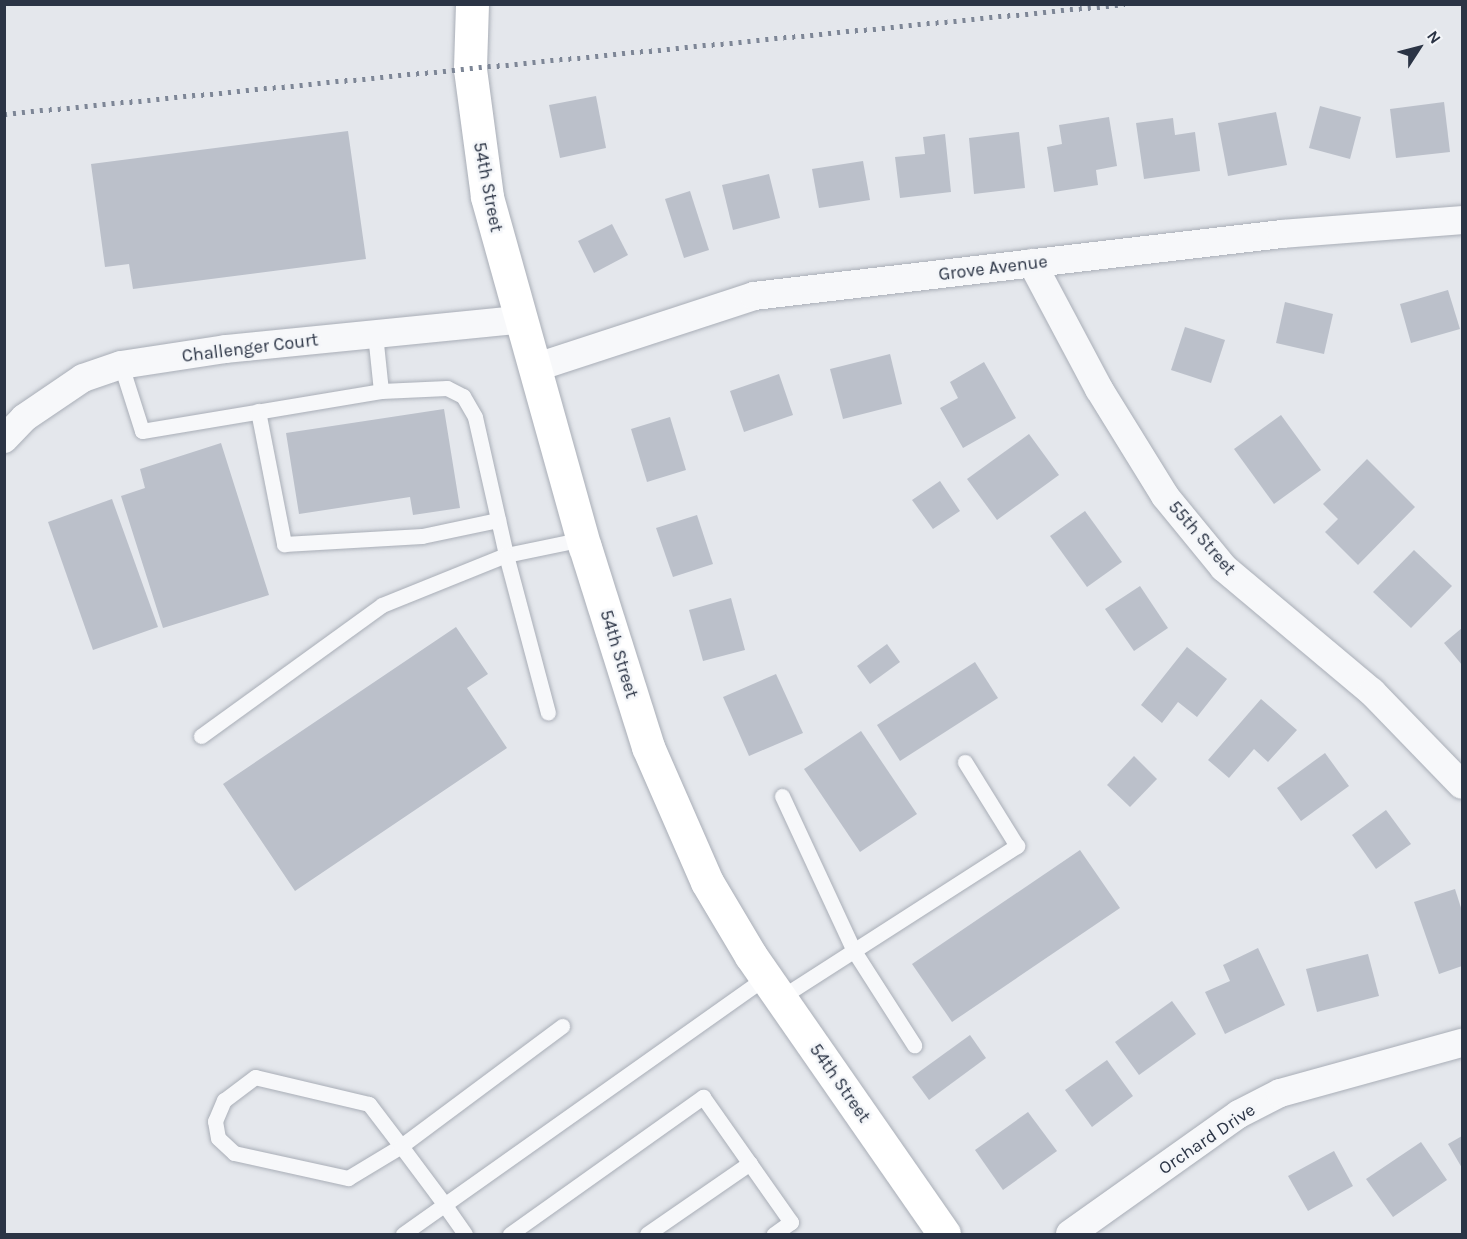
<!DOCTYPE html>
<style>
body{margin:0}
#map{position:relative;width:1467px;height:1239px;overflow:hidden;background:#e4e7ec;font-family:Karla,sans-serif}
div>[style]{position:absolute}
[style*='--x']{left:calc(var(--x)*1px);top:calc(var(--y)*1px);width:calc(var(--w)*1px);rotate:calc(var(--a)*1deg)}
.building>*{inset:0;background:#bbc0ca}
.roads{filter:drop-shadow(0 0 2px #a9aeb7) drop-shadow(0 0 2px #a9aeb7)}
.lane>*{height:15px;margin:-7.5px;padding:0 7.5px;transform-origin:7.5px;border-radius:7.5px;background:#f7f8fa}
.street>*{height:28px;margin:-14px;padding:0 14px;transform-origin:14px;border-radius:14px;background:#f7f8fa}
.secondary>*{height:33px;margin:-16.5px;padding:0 16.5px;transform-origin:16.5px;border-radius:16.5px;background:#fff}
.rail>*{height:4.5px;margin-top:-2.25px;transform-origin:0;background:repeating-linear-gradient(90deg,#7d8696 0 3px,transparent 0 9px)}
span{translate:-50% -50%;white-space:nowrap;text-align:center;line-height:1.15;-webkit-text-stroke:5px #f4f6f9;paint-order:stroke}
.street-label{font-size:18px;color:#2b3445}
.frame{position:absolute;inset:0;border:6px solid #2b3445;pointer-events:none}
.north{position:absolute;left:1389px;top:18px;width:60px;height:60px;-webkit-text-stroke:4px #f4f6f9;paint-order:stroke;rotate:54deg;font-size:16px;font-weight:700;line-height:24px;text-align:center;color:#2b3445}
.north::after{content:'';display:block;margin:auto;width:21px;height:27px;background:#2b3445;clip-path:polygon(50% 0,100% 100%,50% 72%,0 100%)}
</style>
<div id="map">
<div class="building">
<div style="clip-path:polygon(596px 96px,606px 148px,560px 158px,549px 105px)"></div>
<div style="clip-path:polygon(1444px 102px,1450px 152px,1396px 158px,1390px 109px)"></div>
<div style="clip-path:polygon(1320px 106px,1361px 117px,1350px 159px,1309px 148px)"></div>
<div style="clip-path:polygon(1276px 112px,1287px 165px,1228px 176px,1218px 123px)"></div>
<div style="clip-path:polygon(1109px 117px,1117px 166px,1096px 170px,1098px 185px,1054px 192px,1047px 147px,1062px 144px,1059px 125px)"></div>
<div style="clip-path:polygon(1173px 118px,1175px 135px,1195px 132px,1200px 171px,1144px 179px,1136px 123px)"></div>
<div style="clip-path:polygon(348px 131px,366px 259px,133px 289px,129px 264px,105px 267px,91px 164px)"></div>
<div style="clip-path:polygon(1019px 132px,1025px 188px,974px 194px,969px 138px)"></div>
<div style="clip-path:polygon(945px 134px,951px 192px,900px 198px,895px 157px,925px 154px,923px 137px)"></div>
<div style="clip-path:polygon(863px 161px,870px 200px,819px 208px,812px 169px)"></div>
<div style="clip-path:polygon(769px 174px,780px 218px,733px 230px,722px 185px)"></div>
<div style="clip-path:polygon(690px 191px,709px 250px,684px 258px,665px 199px)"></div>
<div style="clip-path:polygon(612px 224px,628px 255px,594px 273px,578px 241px)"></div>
<div style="clip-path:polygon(1448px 290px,1460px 329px,1411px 343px,1400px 304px)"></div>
<div style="clip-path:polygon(1285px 302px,1333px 314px,1324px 354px,1276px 343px)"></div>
<div style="clip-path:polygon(1185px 327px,1225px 340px,1211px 383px,1171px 370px)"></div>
<div style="clip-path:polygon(890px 354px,902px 404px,843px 419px,830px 369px)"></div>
<div style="clip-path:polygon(984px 362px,1016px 418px,963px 448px,940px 408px,958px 398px,950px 382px)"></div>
<div style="clip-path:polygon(779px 374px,793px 415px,744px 432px,730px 391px)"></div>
<div style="clip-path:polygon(444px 409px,460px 508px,413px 515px,410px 497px,299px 514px,286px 433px)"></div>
<div style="clip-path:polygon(1281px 415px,1321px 470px,1274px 504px,1234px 449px)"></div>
<div style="clip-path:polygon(670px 417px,686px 470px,647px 482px,631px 429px)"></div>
<div style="clip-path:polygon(1029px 434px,1059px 475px,997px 520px,967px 479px)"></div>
<div style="clip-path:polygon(221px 443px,269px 595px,163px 628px,121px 496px,145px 488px,140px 469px)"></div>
<div style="clip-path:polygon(1367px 459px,1415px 507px,1358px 565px,1325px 532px,1338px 519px,1323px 504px)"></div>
<div style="clip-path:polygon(940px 481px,960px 511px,933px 529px,912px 500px)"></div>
<div style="clip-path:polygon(112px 499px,158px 627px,93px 650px,48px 522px)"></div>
<div style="clip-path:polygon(1085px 511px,1122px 562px,1087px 587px,1050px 536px)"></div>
<div style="clip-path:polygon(697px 515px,713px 564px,673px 577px,656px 528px)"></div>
<div style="clip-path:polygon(1414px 550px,1452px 586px,1411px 628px,1373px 592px)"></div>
<div style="clip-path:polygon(1140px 586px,1168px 628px,1134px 651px,1105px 609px)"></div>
<div style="clip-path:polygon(731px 598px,745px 650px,703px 661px,689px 610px)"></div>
<div style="clip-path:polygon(456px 627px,488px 674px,467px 688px,507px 748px,295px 891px,223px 784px)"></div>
<div style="clip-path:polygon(1462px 628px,1462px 665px,1444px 643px)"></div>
<div style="clip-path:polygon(887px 644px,900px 662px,870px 684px,857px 666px)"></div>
<div style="clip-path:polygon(1187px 647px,1227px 679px,1197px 717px,1178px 702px,1162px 723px,1141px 705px)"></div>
<div style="clip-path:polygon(975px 662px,998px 698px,900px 761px,877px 725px)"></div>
<div style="clip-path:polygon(776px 674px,803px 733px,749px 756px,723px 697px)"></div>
<div style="clip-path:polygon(1261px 699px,1297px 730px,1268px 762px,1254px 749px,1229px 778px,1208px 760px)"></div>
<div style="clip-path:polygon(861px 731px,917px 814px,860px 852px,804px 769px)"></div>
<div style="clip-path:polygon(1325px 753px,1349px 786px,1301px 821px,1277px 788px)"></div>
<div style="clip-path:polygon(1134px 756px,1157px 779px,1130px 807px,1107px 785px)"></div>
<div style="clip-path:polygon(1386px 810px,1411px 844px,1376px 869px,1352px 835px)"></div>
<div style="clip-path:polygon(1080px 850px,1120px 908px,952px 1022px,912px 964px)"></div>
<div style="clip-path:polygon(1455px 889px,1462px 911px,1462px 966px,1439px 974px,1414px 902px)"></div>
<div style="clip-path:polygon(1258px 948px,1285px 1005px,1225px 1034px,1205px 992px,1230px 981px,1223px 965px)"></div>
<div style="clip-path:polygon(1368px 954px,1379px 996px,1317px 1012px,1306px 969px)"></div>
<div style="clip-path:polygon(1172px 1001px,1196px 1034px,1139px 1075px,1115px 1042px)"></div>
<div style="clip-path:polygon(970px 1035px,986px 1058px,929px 1100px,912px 1077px)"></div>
<div style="clip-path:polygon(1107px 1060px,1133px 1096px,1092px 1127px,1065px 1090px)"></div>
<div style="clip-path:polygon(1028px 1112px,1057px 1151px,1003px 1190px,975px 1150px)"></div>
<div style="clip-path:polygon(1462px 1136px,1462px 1168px,1448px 1144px)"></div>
<div style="clip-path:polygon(1421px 1142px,1447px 1180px,1393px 1217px,1366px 1179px)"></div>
<div style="clip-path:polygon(1334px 1151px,1353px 1186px,1308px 1211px,1288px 1176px)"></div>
</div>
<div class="roads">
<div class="lane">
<div style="--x:121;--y:365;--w:69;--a:72.3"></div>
<div style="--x:142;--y:431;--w:242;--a:-9.5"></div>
<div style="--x:381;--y:391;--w:57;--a:-96"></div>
<div style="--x:381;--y:391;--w:66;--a:-2.6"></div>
<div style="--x:447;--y:388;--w:18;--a:27"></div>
<div style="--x:463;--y:396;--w:24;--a:60"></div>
<div style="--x:475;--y:417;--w:141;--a:77.3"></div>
<div style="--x:506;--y:555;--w:79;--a:-11.7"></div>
<div style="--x:258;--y:411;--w:136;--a:78.9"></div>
<div style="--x:284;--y:544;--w:138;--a:-3.3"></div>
<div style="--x:422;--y:536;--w:78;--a:-11.9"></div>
<div style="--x:201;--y:736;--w:223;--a:-35.9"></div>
<div style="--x:382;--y:605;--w:134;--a:-22"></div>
<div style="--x:506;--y:555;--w:163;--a:75.1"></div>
<div style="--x:782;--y:796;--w:171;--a:65.1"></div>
<div style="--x:854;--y:951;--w:112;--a:57.4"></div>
<div style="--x:780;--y:998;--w:282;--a:-32.7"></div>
<div style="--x:1017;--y:846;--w:99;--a:-121.8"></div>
<div style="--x:403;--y:1234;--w:445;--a:-35.3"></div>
<div style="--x:465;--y:1234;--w:35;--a:-125"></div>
<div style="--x:445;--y:1205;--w:74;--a:-126.7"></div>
<div style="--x:401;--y:1146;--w:53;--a:-127.3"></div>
<div style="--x:369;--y:1104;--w:117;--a:-166.7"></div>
<div style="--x:255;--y:1077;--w:39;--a:143"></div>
<div style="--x:224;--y:1100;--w:23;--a:113"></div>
<div style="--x:215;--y:1121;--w:17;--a:80"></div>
<div style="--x:218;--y:1138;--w:22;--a:43"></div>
<div style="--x:234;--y:1153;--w:117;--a:12.4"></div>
<div style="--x:348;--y:1178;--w:62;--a:-31.1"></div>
<div style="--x:401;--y:1146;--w:201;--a:-36.7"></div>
<div style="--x:510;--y:1234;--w:237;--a:-35.4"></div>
<div style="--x:703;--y:1097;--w:153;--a:54.9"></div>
<div style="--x:791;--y:1222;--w:21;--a:145"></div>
<div style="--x:647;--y:1234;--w:125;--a:-34.6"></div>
</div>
<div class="street">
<div style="--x:1032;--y:263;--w:143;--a:62"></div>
<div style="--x:1099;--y:389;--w:126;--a:58.3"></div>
<div style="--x:1165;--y:496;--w:93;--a:50.7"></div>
<div style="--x:1224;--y:568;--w:193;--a:40"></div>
<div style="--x:1372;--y:692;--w:129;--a:45.9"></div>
<div style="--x:534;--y:368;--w:231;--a:-18.1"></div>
<div style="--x:754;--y:296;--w:532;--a:-6.7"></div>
<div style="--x:1282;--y:234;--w:181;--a:-4.4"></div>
<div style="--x:4;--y:439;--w:29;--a:-46"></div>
<div style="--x:24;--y:418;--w:71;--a:-34.1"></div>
<div style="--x:83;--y:378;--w:40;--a:-18.9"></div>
<div style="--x:121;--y:365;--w:106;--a:-8.7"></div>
<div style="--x:226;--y:349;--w:294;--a:-5.7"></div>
<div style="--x:1070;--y:1234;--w:207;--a:-35.4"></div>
<div style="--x:1239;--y:1114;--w:46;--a:-27.1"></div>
<div style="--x:1280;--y:1093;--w:189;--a:-15.4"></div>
</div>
<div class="secondary">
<div style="--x:472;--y:4;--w:65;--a:91.8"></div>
<div style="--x:470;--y:69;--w:129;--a:82.4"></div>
<div style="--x:487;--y:197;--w:363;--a:74.4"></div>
<div style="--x:585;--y:547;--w:210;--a:72.5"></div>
<div style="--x:648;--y:747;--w:147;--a:66.4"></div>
<div style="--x:707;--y:882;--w:86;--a:59.3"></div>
<div style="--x:751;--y:956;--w:338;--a:55.2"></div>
</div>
</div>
<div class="rail">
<div style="--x:4;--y:114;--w:1126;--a:-5.6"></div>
</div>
<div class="street-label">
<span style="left:488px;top:187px;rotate:79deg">54th Street</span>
<span style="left:993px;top:268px;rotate:-7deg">Grove Avenue</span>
<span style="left:250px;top:348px;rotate:-7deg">Challenger Court</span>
<span style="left:1202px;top:538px;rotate:49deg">55th Street</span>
<span style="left:619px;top:654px;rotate:73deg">54th Street</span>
<span style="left:840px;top:1083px;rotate:55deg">54th Street</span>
<span style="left:1207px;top:1139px;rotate:-34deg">Orchard Drive</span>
</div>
<div class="frame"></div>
<div class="north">N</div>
</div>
